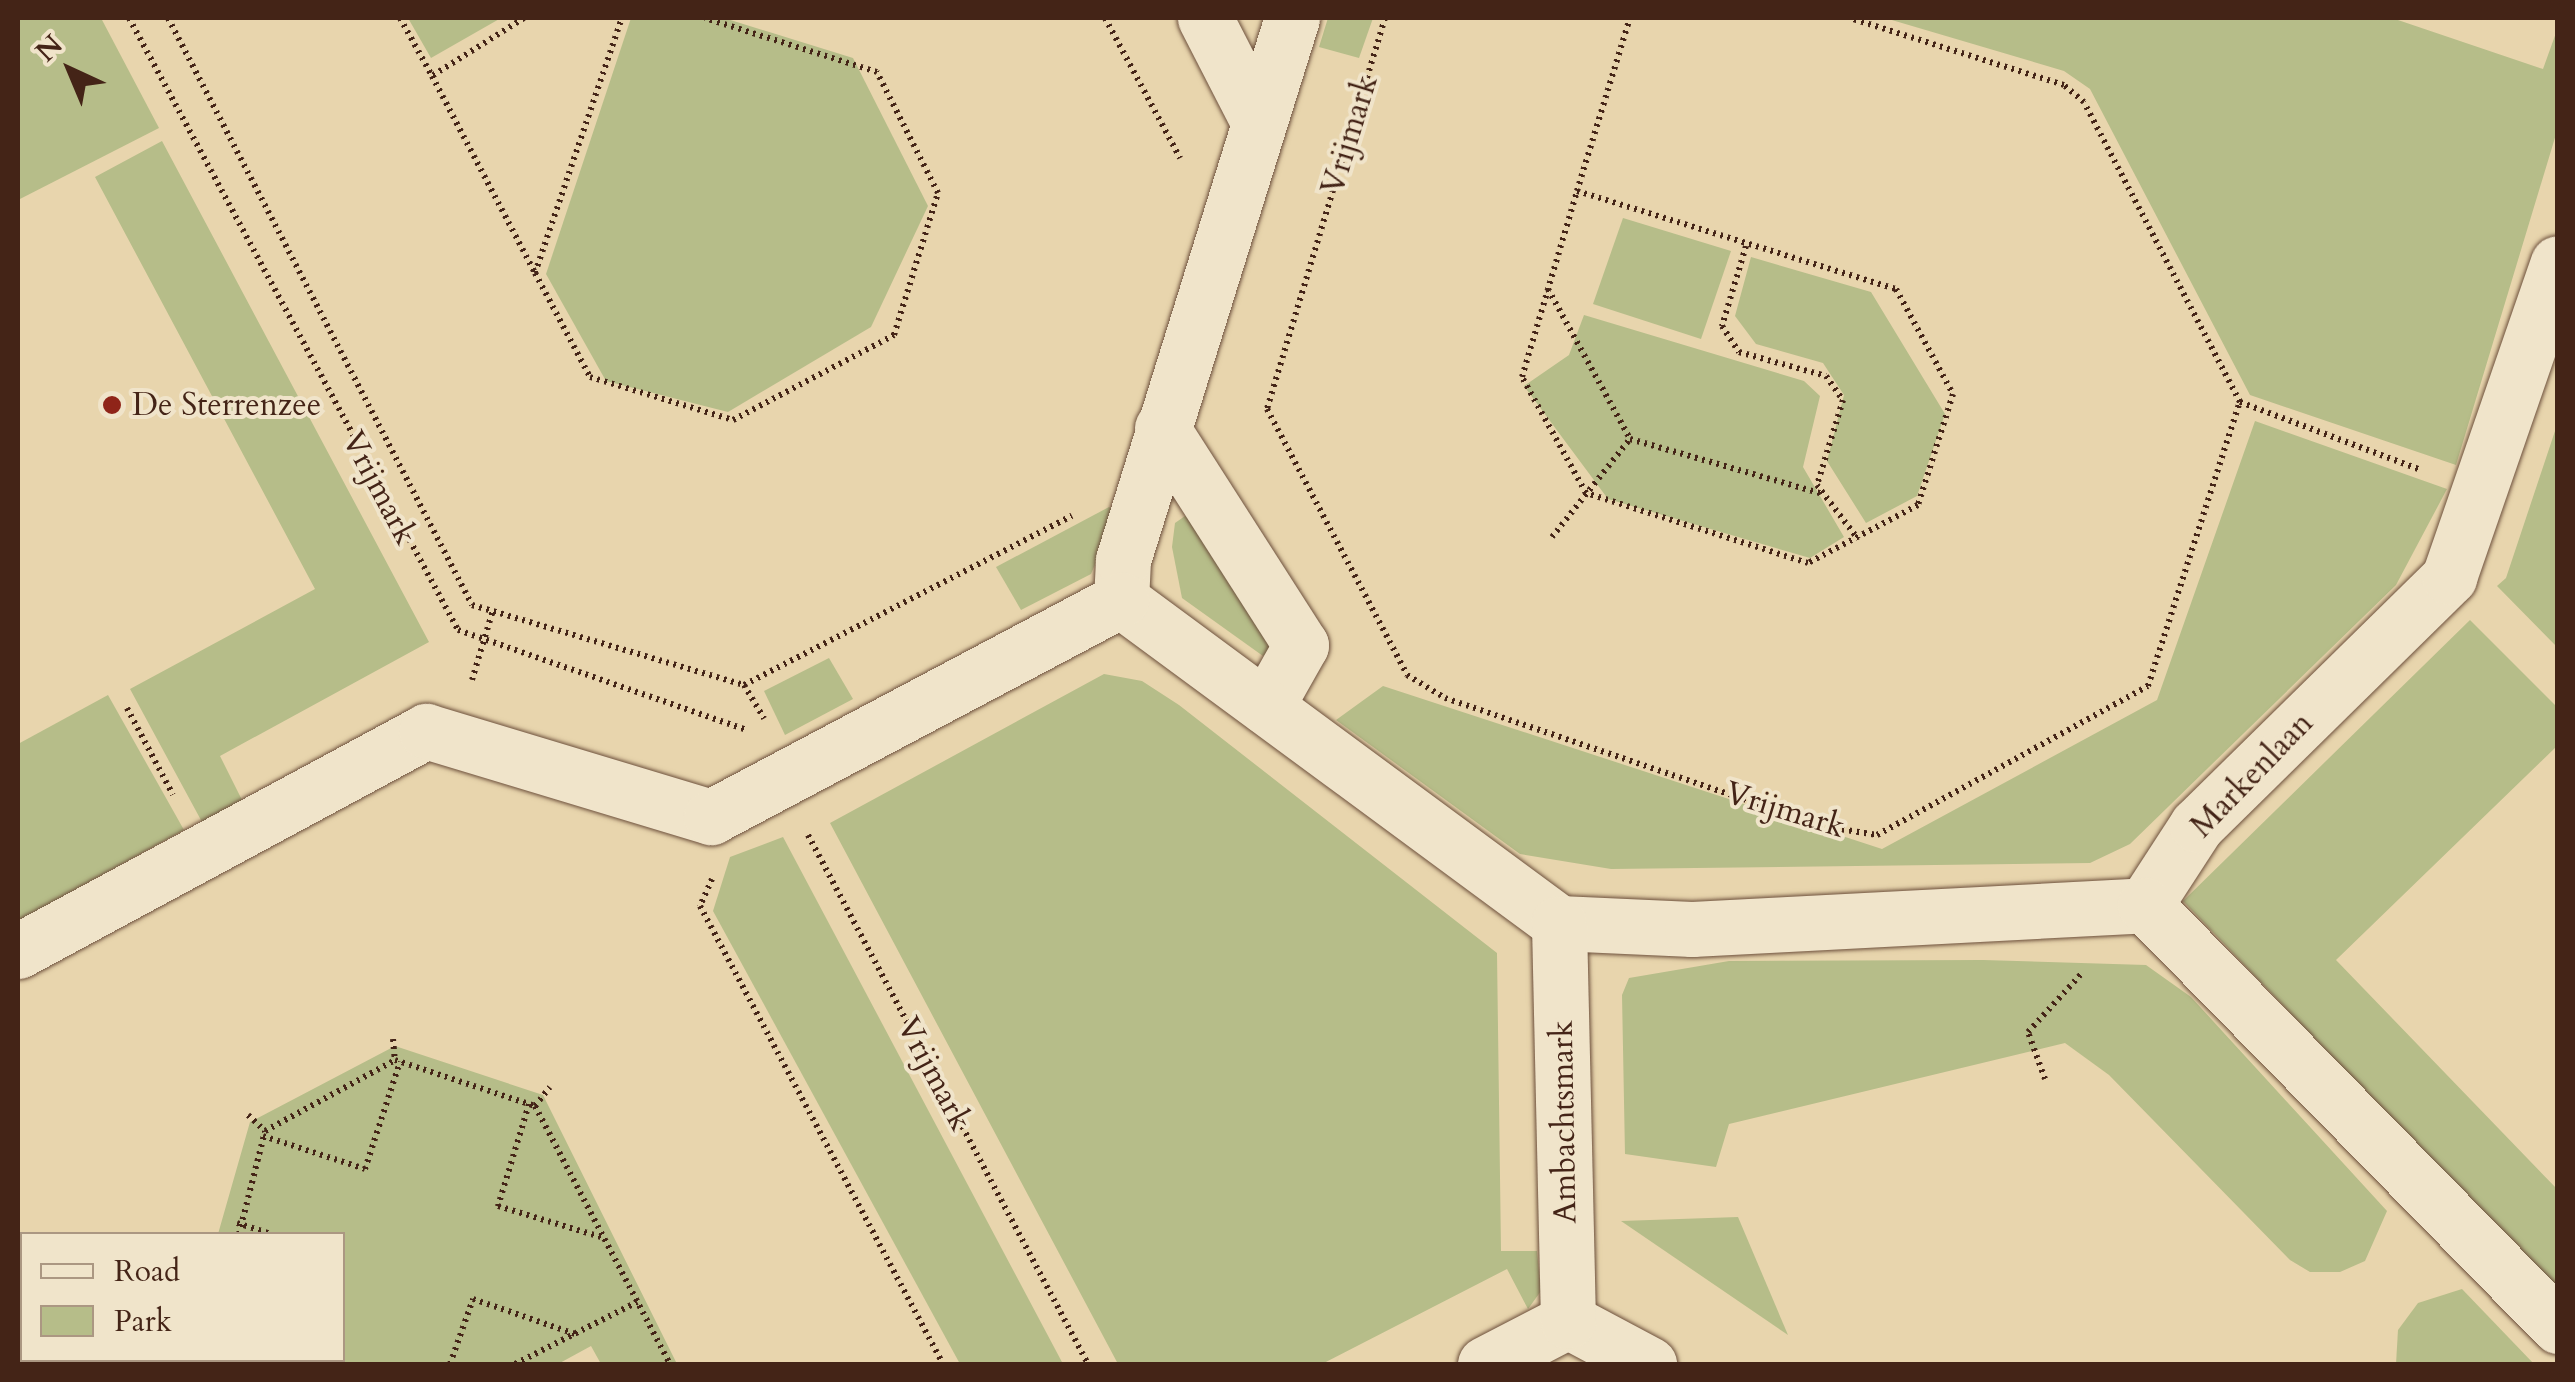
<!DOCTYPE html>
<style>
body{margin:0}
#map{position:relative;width:2575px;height:1382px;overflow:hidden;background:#e8d5ad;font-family:Cardo,serif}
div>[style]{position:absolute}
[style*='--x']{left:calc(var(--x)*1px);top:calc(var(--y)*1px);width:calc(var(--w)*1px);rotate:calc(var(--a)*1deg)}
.green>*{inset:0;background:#b6bd89}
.path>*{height:6px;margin-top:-3px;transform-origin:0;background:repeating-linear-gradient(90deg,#442417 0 2.5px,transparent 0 7.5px)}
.roads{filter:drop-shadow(0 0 2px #6d503c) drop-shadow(0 0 2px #6d503c)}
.minor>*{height:55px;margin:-27.5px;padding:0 27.5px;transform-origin:27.5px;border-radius:27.5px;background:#f0e4ca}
.dots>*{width:28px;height:28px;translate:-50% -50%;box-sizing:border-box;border:5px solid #f0e4ca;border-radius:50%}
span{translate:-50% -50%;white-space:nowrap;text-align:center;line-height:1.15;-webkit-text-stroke:8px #f0e4ca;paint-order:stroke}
.street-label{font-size:32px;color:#442417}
.poi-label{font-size:32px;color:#442417}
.left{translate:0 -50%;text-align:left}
.frame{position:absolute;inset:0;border:20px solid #442417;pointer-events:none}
.legend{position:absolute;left:20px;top:1232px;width:325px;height:130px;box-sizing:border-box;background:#f0e4ca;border:2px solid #ab9782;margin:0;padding:12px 18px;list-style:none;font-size:30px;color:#442417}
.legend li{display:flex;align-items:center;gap:20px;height:50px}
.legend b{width:50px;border:2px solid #ab9782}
.north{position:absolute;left:20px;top:20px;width:100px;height:100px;-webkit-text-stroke:8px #f0e4ca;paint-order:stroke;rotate:316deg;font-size:28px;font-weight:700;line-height:40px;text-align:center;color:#442417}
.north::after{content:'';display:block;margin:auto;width:35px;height:45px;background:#442417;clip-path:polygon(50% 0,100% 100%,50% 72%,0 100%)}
</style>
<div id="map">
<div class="green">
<div style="clip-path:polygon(18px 18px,101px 18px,159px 128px,18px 200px)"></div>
<div style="clip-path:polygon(408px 18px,501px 18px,431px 58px)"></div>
<div style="clip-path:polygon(631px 18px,724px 18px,853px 58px,928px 206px,871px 327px,728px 412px,606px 381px,546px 274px)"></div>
<div style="clip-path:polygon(1328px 18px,1373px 18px,1359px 58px,1319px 47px)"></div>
<div style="clip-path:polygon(1885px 18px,2392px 18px,2543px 69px,2557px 30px,2557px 131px,2456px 465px,2250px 395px,2090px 89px,2064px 71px)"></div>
<div style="clip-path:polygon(162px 141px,429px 642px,220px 756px,243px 802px,202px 822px,130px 689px,315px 589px,95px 177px)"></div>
<div style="clip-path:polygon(1623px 218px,1731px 251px,1701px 339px,1593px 304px)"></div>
<div style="clip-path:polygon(1751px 257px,1871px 292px,1945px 414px,1917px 496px,1866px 523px,1827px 461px,1844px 395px,1823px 363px,1756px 344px,1735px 316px)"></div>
<div style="clip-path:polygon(1584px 315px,1804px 381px,1820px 396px,1803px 467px,1844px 537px,1810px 558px,1608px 499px,1524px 386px,1569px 355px)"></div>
<div style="clip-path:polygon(2255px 421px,2447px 489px,2396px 585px,2130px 844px,2090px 863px,1611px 869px,1520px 854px,1336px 720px,1383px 686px,1882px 849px,2157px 700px)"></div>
<div style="clip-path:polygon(2557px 425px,2557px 647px,2497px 586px,2506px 578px)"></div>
<div style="clip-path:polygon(1109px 507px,1117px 512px,1091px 574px,1021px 610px,996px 567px)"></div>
<div style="clip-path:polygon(1185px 516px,1198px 519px,1271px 648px,1263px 656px,1182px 598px,1172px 547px,1175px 523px)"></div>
<div style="clip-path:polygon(2470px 620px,2557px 707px,2557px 746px,2336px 960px,2557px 1189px,2557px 1291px,2183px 901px)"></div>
<div style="clip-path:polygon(829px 658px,853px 699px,785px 735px,764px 691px)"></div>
<div style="clip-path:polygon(1104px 674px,1142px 681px,1179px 705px,1497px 953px,1501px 1251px,1537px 1251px,1541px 1291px,1528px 1309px,1507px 1269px,1322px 1364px,1118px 1364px,830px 823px)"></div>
<div style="clip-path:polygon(108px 695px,184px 830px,18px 921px,18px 744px)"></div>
<div style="clip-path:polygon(783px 837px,1063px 1364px,960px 1364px,713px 911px,730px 857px)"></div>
<div style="clip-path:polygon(1983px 960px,2146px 965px,2191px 997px,2387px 1211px,2365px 1261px,2340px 1272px,2310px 1272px,2290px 1260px,2109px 1075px,2065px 1043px,1729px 1124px,1716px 1167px,1625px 1154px,1622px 995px,1629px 978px,1729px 961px)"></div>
<div style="clip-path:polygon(395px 1046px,543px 1095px,677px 1364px,601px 1364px,591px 1346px,558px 1364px,260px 1364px,342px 1360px,342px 1234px,218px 1234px,250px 1122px)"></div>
<div style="clip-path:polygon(1738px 1217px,1788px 1335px,1621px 1221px)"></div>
<div style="clip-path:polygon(2462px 1289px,2534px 1364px,2396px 1364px,2398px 1330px,2418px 1303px)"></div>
</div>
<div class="path">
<div style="--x:129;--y:18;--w:695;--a:61.74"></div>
<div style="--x:458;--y:630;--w:306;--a:19.1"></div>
<div style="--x:168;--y:18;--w:661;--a:62.62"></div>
<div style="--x:472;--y:605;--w:284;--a:16.4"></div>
<div style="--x:744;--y:685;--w:369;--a:-27.3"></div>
<div style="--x:400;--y:18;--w:66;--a:61.1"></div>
<div style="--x:524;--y:18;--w:109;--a:147.8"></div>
<div style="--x:432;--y:76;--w:222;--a:62.4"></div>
<div style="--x:535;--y:273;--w:269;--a:-71.2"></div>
<div style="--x:1105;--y:18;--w:159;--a:61.8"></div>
<div style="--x:1385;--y:18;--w:408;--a:106.8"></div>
<div style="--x:1267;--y:409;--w:301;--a:62.2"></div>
<div style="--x:1407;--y:675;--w:44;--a:31.2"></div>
<div style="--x:1445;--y:698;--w:403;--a:18.7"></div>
<div style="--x:1827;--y:827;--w:51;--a:9.1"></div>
<div style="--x:1877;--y:835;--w:309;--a:-28.8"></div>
<div style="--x:2148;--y:686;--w:299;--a:-72.1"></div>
<div style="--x:2240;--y:402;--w:338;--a:-117.5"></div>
<div style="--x:2084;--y:102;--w:26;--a:-140"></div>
<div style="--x:2064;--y:85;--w:224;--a:-162.6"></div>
<div style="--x:1577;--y:191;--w:334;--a:17.1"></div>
<div style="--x:1896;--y:289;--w:119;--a:61.5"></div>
<div style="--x:1953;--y:394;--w:116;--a:107.5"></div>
<div style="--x:1918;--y:505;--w:124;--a:152.2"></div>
<div style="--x:1808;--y:563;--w:233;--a:-162.5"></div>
<div style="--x:1586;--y:493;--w:132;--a:-118.9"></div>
<div style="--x:1522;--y:377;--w:194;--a:-73.5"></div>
<div style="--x:1577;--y:191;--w:181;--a:-73"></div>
<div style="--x:1746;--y:246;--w:84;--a:106.7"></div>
<div style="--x:1722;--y:326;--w:31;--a:57"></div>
<div style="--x:1739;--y:352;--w:90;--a:15.4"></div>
<div style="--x:1826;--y:376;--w:29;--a:55"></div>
<div style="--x:1843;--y:400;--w:89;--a:107"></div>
<div style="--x:1817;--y:485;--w:68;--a:52.8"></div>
<div style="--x:535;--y:273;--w:118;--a:62.1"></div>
<div style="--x:590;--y:377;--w:149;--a:16.7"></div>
<div style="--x:733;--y:420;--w:182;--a:-27.8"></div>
<div style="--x:894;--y:335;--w:149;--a:-72.8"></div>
<div style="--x:938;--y:193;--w:136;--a:-116.8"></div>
<div style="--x:877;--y:72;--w:180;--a:-162.6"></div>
<div style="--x:1548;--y:289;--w:171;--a:61.3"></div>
<div style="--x:1630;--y:439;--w:201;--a:15.9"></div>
<div style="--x:2240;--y:402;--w:193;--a:20.6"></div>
<div style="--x:1552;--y:537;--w:125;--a:-51.5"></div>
<div style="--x:472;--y:680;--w:73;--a:-73.3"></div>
<div style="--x:744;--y:685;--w:39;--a:59"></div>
<div style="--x:127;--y:708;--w:98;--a:62.1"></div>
<div style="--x:808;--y:835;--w:599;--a:62.11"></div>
<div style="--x:712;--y:879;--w:30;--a:114"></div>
<div style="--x:700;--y:906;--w:518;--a:62.05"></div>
<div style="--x:393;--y:1039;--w:21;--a:85"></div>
<div style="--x:2045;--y:1079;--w:50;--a:-109.9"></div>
<div style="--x:2028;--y:1032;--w:81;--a:-47.5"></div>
<div style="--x:529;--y:1104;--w:107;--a:106.9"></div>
<div style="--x:498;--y:1206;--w:108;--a:16.8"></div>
<div style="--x:535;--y:1106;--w:24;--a:-52"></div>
<div style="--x:248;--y:1115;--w:23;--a:43"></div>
<div style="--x:263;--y:1136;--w:107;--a:17.9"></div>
<div style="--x:365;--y:1169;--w:113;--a:-71.9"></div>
<div style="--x:237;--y:1223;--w:35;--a:18"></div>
<div style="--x:239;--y:1234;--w:106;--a:-75.8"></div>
<div style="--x:265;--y:1131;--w:148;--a:-28.6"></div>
<div style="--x:395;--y:1060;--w:147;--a:18.2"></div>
<div style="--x:535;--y:1106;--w:291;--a:62.4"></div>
<div style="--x:304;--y:1360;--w:5;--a:53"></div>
<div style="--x:450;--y:1364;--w:69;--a:-70.5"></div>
<div style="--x:473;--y:1299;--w:108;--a:18.9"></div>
<div style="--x:515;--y:1364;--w:137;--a:-26.9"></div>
</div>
<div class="roads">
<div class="minor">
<div style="--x:1205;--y:18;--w:116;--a:62.8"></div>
<div style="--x:1162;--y:428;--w:258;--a:57.4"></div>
<div style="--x:1301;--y:645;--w:71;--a:119.4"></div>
<div style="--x:1121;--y:600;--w:544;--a:36.41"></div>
<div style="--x:1559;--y:923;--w:133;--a:2.6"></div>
<div style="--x:1692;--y:929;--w:454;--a:-3"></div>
<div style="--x:1121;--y:600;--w:40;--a:-87.1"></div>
<div style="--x:1123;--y:560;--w:568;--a:-72.68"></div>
<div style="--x:2145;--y:905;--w:95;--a:-57"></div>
<div style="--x:2197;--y:825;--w:354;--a:-44.5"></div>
<div style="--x:2449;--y:577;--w:332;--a:-70.9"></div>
<div style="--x:2145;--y:905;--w:590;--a:45.55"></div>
<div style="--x:18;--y:951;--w:464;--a:-28.3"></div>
<div style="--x:426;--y:731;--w:298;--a:16.8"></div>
<div style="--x:711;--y:817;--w:464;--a:-27.9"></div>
<div style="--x:1568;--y:1321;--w:92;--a:28"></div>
<div style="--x:1485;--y:1364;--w:93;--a:-27.4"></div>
<div style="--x:1568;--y:1321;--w:398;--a:-91.3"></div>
</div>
</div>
<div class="dots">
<div style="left:112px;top:405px;background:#8f2418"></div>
</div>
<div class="street-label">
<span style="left:1350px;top:135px;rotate:-73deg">Vrijmark</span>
<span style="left:379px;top:488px;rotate:62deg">Vrijmark</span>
<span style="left:2252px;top:775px;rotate:-46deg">Markenlaan</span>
<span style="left:1785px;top:810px;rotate:17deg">Vrijmark</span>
<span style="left:934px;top:1074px;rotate:62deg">Vrijmark</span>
<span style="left:1564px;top:1122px;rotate:-91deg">Ambachtsmark</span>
</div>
<div class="poi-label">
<span class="left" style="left:132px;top:405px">De Sterrenzee</span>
</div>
<div class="frame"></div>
<ul class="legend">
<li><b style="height:12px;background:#f0e4ca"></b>Road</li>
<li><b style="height:28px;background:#b6bd89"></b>Park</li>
</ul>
<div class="north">N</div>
</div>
